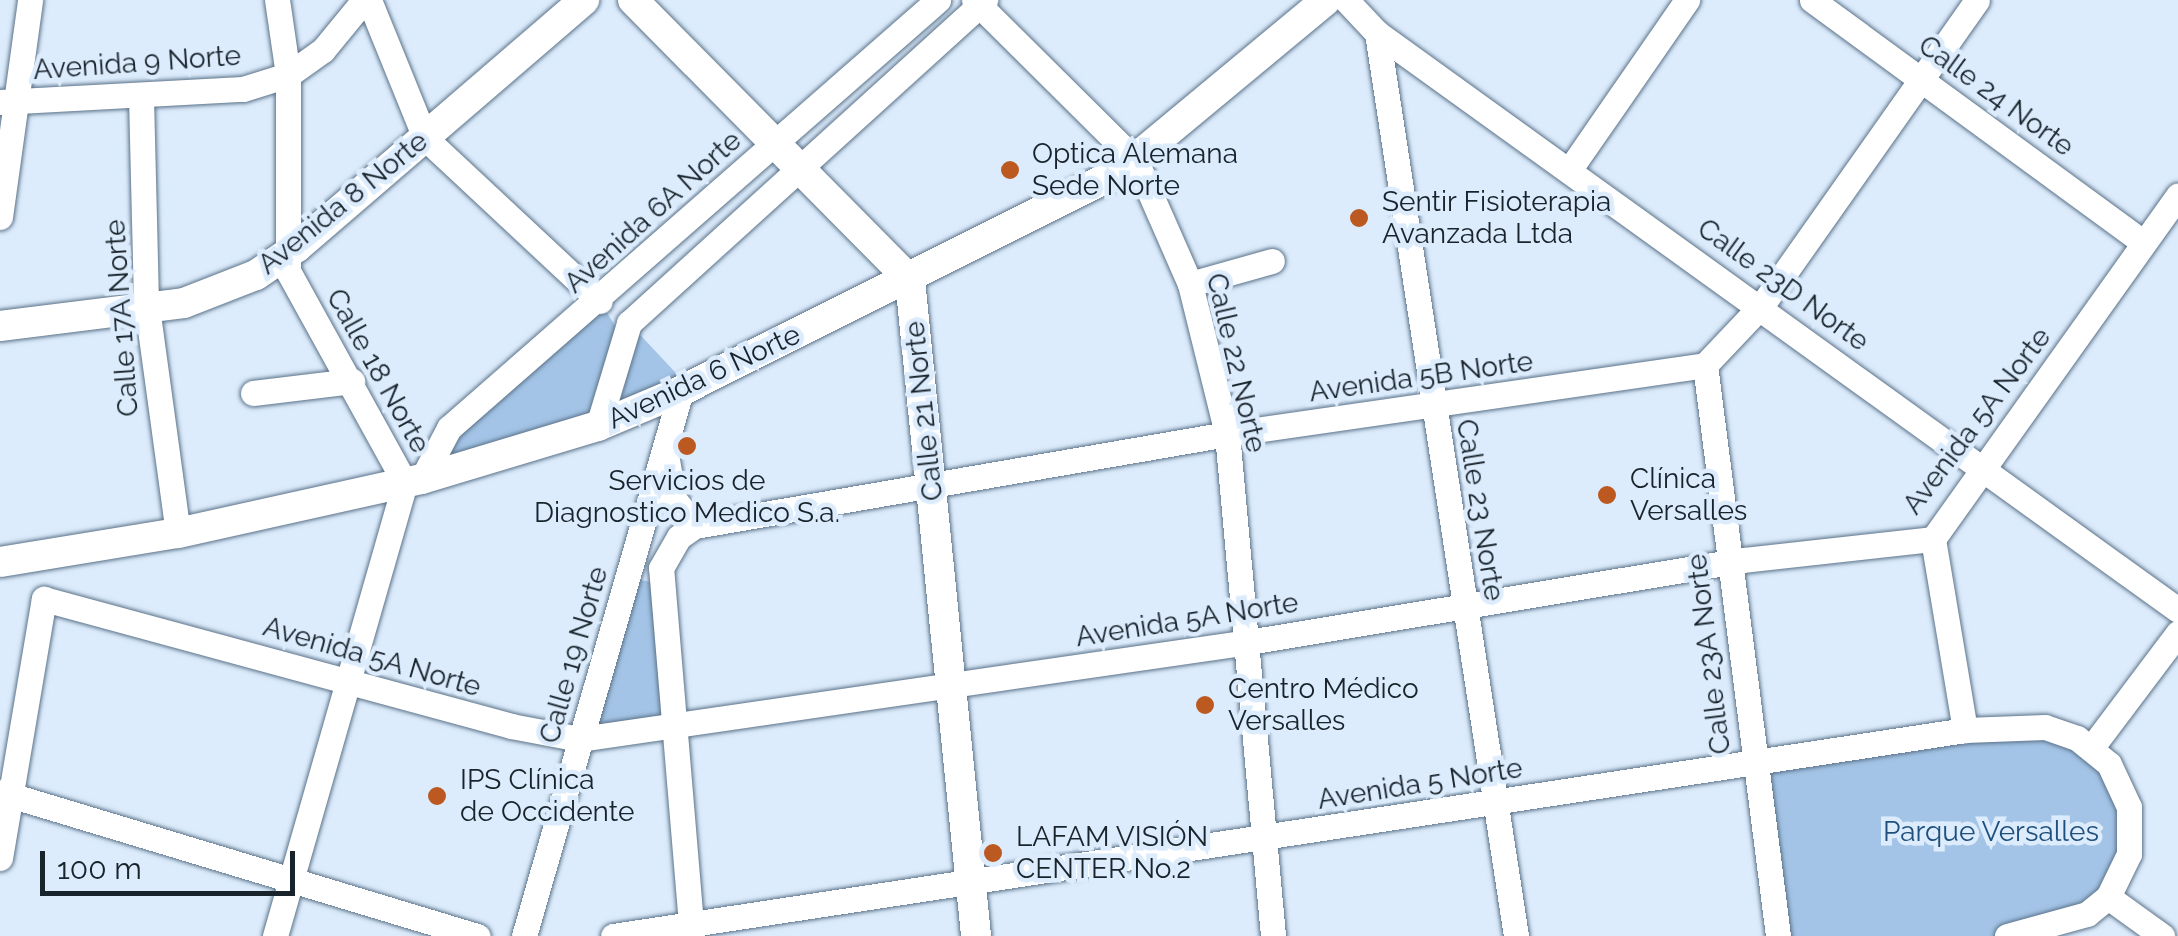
<!DOCTYPE html>
<meta charset="utf-8">
<style>
body{margin:0}
#map{position:relative;width:2178px;height:936px;overflow:hidden;background:#dcecfc;font-family:Raleway,sans-serif}
div>[style]{position:absolute}
[style*='--x']{left:calc(var(--x)*1px);top:calc(var(--y)*1px);width:calc(var(--w)*1px);rotate:calc(var(--a)*1deg)}
.green>*{inset:0;background:#a3c4e6}
.roads{filter:drop-shadow(0 0 2px #5b7289) drop-shadow(0 0 2px #5b7289)}
.minor>*{height:25px;margin:-12.5px;padding:0 12.5px;transform-origin:12.5px;border-radius:12.5px;background:#fff}
.major>*{height:30px;margin:-15px;padding:0 15px;transform-origin:15px;border-radius:15px;background:#fff}
.dots>*{width:28px;height:28px;translate:-50% -50%;box-sizing:border-box;border:5px solid #dcecfc;border-radius:50%}
span{translate:-50% -50%;white-space:nowrap;text-align:center;line-height:1.15;-webkit-text-stroke:9px #dcecfc;paint-order:stroke}
.street-label{font-size:28px;color:#19232c}
.poi-label{font-size:28px;color:#19232c}
.left{translate:0 -50%;text-align:left}
.park-label{font-size:28px;color:#1f507d}
.scale{position:absolute;left:40px;top:851px;width:255px;height:45px;box-sizing:border-box;border:5px solid #19232c;border-top:0;padding-left:12px;font-size:30px;line-height:35px;white-space:nowrap;color:#19232c;-webkit-text-stroke:8px #dcecfc;paint-order:stroke}
</style>
<div id="map">
<div class="green">
<div style="clip-path:polygon(600px 301px,623px 339px,629px 323px,689px 387px,445px 473px,431px 458px)"></div>
<div style="clip-path:polygon(637px 579px,655px 583px,677px 729px,580px 739px)"></div>
<div style="clip-path:polygon(1965px 730px,2077px 738px,2129px 807px,2108px 897px,2007px 936px,1778px 936px,1752px 764px)"></div>
</div>
<div class="roads">
<div class="minor">
<div style="--x:369;--y:0;--w:149;--a:67.9"></div>
<div style="--x:425;--y:138;--w:239;--a:43"></div>
<div style="--x:974;--y:0;--w:228;--a:44.8"></div>
<div style="--x:1136;--y:161;--w:134;--a:66.3"></div>
<div style="--x:1190;--y:284;--w:154;--a:76.1"></div>
<div style="--x:1227;--y:434;--w:504;--a:84.76"></div>
<div style="--x:1346;--y:0;--w:45;--a:46.8"></div>
<div style="--x:1377;--y:33;--w:987;--a:35.77"></div>
<div style="--x:1812;--y:0;--w:411;--a:36.2"></div>
<div style="--x:1377;--y:33;--w:914;--a:81.25"></div>
<div style="--x:141;--y:97;--w:203;--a:88.6"></div>
<div style="--x:146;--y:300;--w:235;--a:82.2"></div>
<div style="--x:0;--y:102;--w:243;--a:-3.1"></div>
<div style="--x:243;--y:89;--w:47;--a:-17.3"></div>
<div style="--x:288;--y:75;--w:43;--a:-35.5"></div>
<div style="--x:323;--y:50;--w:65;--a:-50.6"></div>
<div style="--x:1570;--y:169;--w:206;--a:-55.3"></div>
<div style="--x:0;--y:217;--w:219;--a:-82.1"></div>
<div style="--x:1190;--y:284;--w:85;--a:-15.7"></div>
<div style="--x:1705;--y:365;--w:576;--a:82.71"></div>
<div style="--x:253;--y:393;--w:100;--a:-6.9"></div>
<div style="--x:598;--y:426;--w:108;--a:-73.2"></div>
<div style="--x:629;--y:323;--w:481;--a:-42.2"></div>
<div style="--x:667;--y:460;--w:40;--a:80"></div>
<div style="--x:674;--y:499;--w:34;--a:52"></div>
<div style="--x:422;--y:479;--w:58;--a:-62.1"></div>
<div style="--x:449;--y:428;--w:650;--a:-41.19"></div>
<div style="--x:1933;--y:539;--w:194;--a:80.5"></div>
<div style="--x:2092;--y:747;--w:143;--a:-53"></div>
<div style="--x:0;--y:792;--w:499;--a:16.8"></div>
<div style="--x:0;--y:858;--w:263;--a:-80.4"></div>
<div style="--x:44;--y:599;--w:484;--a:15.2"></div>
<div style="--x:511;--y:726;--w:70;--a:10.7"></div>
<div style="--x:580;--y:739;--w:675;--a:-8.26"></div>
<div style="--x:1248;--y:642;--w:502;--a:-9.41"></div>
<div style="--x:1743;--y:560;--w:191;--a:-6.3"></div>
<div style="--x:1933;--y:539;--w:422;--a:-54.5"></div>
<div style="--x:2108;--y:897;--w:67;--a:35.8"></div>
<div style="--x:275;--y:936;--w:471;--a:-74"></div>
<div style="--x:405;--y:483;--w:242;--a:-118.9"></div>
<div style="--x:288;--y:271;--w:196;--a:-90"></div>
<div style="--x:288;--y:75;--w:76;--a:-98.3"></div>
<div style="--x:524;--y:936;--w:567;--a:-73.93"></div>
<div style="--x:613;--y:936;--w:1368;--a:-8.66"></div>
<div style="--x:1965;--y:730;--w:80;--a:-2.1"></div>
<div style="--x:2045;--y:727;--w:34;--a:19"></div>
<div style="--x:2077;--y:738;--w:41;--a:39.1"></div>
<div style="--x:2109;--y:764;--w:47;--a:65.1"></div>
<div style="--x:2129;--y:807;--w:47;--a:90"></div>
<div style="--x:2129;--y:854;--w:48;--a:116"></div>
<div style="--x:2108;--y:897;--w:27;--a:141"></div>
<div style="--x:2087;--y:914;--w:83;--a:164.6"></div>
<div style="--x:692;--y:936;--w:369;--a:-94.8"></div>
<div style="--x:661;--y:568;--w:36;--a:-60"></div>
<div style="--x:679;--y:537;--w:19;--a:-35"></div>
<div style="--x:695;--y:526;--w:540;--a:-9.81"></div>
<div style="--x:1227;--y:434;--w:483;--a:-8.2"></div>
<div style="--x:1705;--y:365;--w:83;--a:-46.5"></div>
<div style="--x:1762;--y:305;--w:373;--a:-54.8"></div>
</div>
<div class="major">
<div style="--x:633;--y:0;--w:394;--a:45.3"></div>
<div style="--x:910;--y:280;--w:659;--a:84.25"></div>
<div style="--x:0;--y:326;--w:185;--a:-7.1"></div>
<div style="--x:184;--y:303;--w:77;--a:-21.3"></div>
<div style="--x:256;--y:275;--w:50;--a:-34.3"></div>
<div style="--x:297;--y:247;--w:379;--a:-40.7"></div>
<div style="--x:0;--y:562;--w:180;--a:-9.3"></div>
<div style="--x:178;--y:533;--w:250;--a:-12.5"></div>
<div style="--x:422;--y:479;--w:184;--a:-16.8"></div>
<div style="--x:598;--y:426;--w:90;--a:-22.9"></div>
<div style="--x:681;--y:391;--w:490;--a:-26.6"></div>
<div style="--x:1119;--y:172;--w:269;--a:-39.7"></div>
</div>
</div>
<div class="dots">
<div style="left:1010px;top:170px;background:#bc5920"></div>
<div style="left:1359px;top:218px;background:#bc5920"></div>
<div style="left:687px;top:446px;background:#bc5920"></div>
<div style="left:1607px;top:495px;background:#bc5920"></div>
<div style="left:1205px;top:705px;background:#bc5920"></div>
<div style="left:437px;top:796px;background:#bc5920"></div>
<div style="left:993px;top:853px;background:#bc5920"></div>
</div>
<div class="street-label">
<span style="left:137px;top:63px;rotate:-4deg">Avenida 9 Norte</span>
<span style="left:1996px;top:96px;rotate:36deg">Calle 24 Norte</span>
<span style="left:343px;top:203px;rotate:-39deg">Avenida 8 Norte</span>
<span style="left:653px;top:212px;rotate:-42deg">Avenida 6A Norte</span>
<span style="left:1783px;top:285px;rotate:36deg">Calle 23D Norte</span>
<span style="left:122px;top:318px;rotate:-94deg">Calle 17A Norte</span>
<span style="left:1236px;top:363px;rotate:77deg">Calle 22 Norte</span>
<span style="left:378px;top:371px;rotate:61deg">Calle 18 Norte</span>
<span style="left:704px;top:377px;rotate:-25deg">Avenida 6 Norte</span>
<span style="left:1421px;top:377px;rotate:-8deg">Avenida 5B Norte</span>
<span style="left:924px;top:411px;rotate:-96deg">Calle 21 Norte</span>
<span style="left:1977px;top:421px;rotate:-53deg">Avenida 5A Norte</span>
<span style="left:1480px;top:510px;rotate:81deg">Calle 23 Norte</span>
<span style="left:1187px;top:620px;rotate:-9deg">Avenida 5A Norte</span>
<span style="left:1709px;top:654px;rotate:-97deg">Calle 23A Norte</span>
<span style="left:574px;top:655px;rotate:-74deg">Calle 19 Norte</span>
<span style="left:372px;top:657px;rotate:16deg">Avenida 5A Norte</span>
<span style="left:1420px;top:784px;rotate:-9deg">Avenida 5 Norte</span>
</div>
<div class="poi-label">
<span class="left" style="left:1032px;top:170px">Optica Alemana<br>Sede Norte</span>
<span class="left" style="left:1382px;top:218px">Sentir Fisioterapia<br>Avanzada Ltda</span>
<span class="left" style="left:1630px;top:495px">Clínica<br>Versalles</span>
<span style="left:687px;top:497px">Servicios de<br>Diagnostico Medico S.a.</span>
<span class="left" style="left:1228px;top:705px">Centro Médico<br>Versalles</span>
<span class="left" style="left:460px;top:796px">IPS Clínica<br>de Occidente</span>
<span class="left" style="left:1016px;top:853px">LAFAM VISIÓN<br>CENTER No.2</span>
</div>
<div class="park-label">
<span style="left:1991px;top:832px">Parque Versalles</span>
</div>
<div class="scale">100 m</div>
</div>
